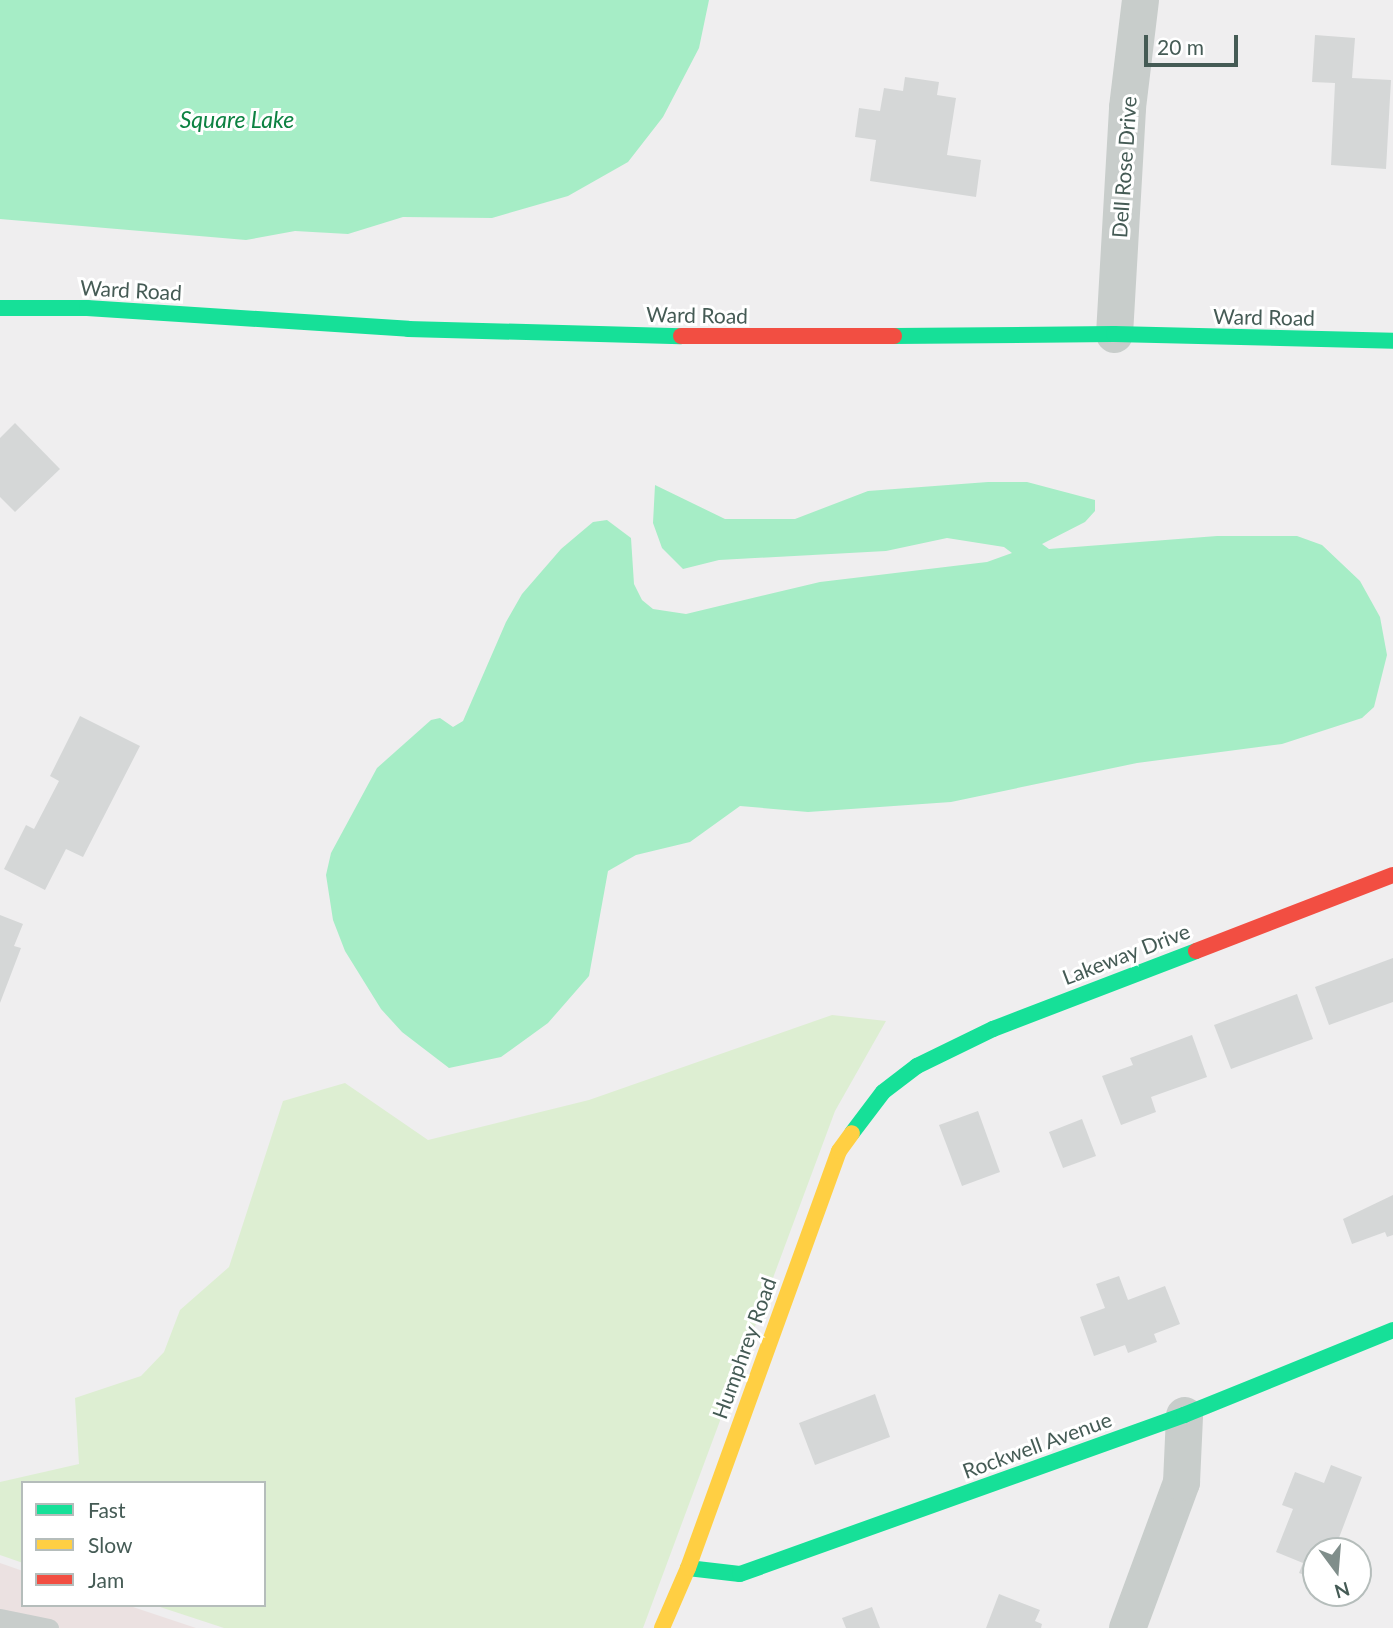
<!DOCTYPE html>
<style>
body{margin:0}
#map{position:relative;width:1393px;height:1628px;overflow:hidden;background:#efeeef;font-family:Lato,sans-serif}
div>[style]{position:absolute}
[style*='--x']{left:calc(var(--x)*1px);top:calc(var(--y)*1px);width:calc(var(--w)*1px);rotate:calc(var(--a)*1deg)}
.commercial>*{inset:0;background:#ebe1e1}
.green>*{inset:0;background:#ddeed2}
.water>*{inset:0;background:#a6edc6}
.building>*{inset:0;background:#d5d7d7}
.lane>*{height:19px;margin:-9.5px;padding:0 9.5px;transform-origin:9.5px;border-radius:9.5px;background:#c8cdcb}
.street>*{height:37px;margin:-18.5px;padding:0 18.5px;transform-origin:18.5px;border-radius:18.5px;background:#c8cdcb}
.fast>*{height:16px;margin:-8px;padding:0 8px;transform-origin:8px;border-radius:8px;background:#16e098}
.slow>*{height:16px;margin:-8px;padding:0 8px;transform-origin:8px;border-radius:8px;background:#ffcf43}
.jam>*{height:16px;margin:-8px;padding:0 8px;transform-origin:8px;border-radius:8px;background:#f24e42}
span{translate:-50% -50%;white-space:nowrap;text-align:center;line-height:1.15;-webkit-text-stroke:6px #fff;paint-order:stroke}
.street-label{font-size:21px;color:#455b55}
.water-label{font-size:23px;color:#0d8242;font-style:italic}
.legend{position:absolute;left:21px;top:1481px;width:245px;height:126px;box-sizing:border-box;background:#fff;border:2px solid #b5bdbb;margin:0;padding:9px 12px;list-style:none;font-size:21px;color:#455b55}
.legend li{display:flex;align-items:center;gap:14px;height:35px}
.legend b{width:35px;border:2px solid #b5bdbb}
.north{position:absolute;left:1302px;top:1537px;width:70px;height:70px;box-sizing:border-box;background:#fff;border:2px solid #b5bdbb;border-radius:50%;rotate:164deg;font-size:19px;font-weight:700;line-height:28px;text-align:center;color:#455b55}
.north::after{content:'';display:block;margin:auto;width:24px;height:32px;background:#808e8b;clip-path:polygon(50% 0,100% 100%,50% 72%,0 100%)}
.scale{position:absolute;left:1144px;top:35px;width:94px;height:32px;box-sizing:border-box;border:4px solid #455b55;border-top:0;padding-left:9px;font-size:21px;line-height:24px;white-space:nowrap;color:#455b55;-webkit-text-stroke:5px #fff;paint-order:stroke}
</style>
<div id="map">
<div class="commercial">
<div style="clip-path:polygon(0 1563px,23px 1571px,23px 1605px,127px 1605px,196px 1628px,0 1628px)"></div>
</div>
<div class="green">
<div style="clip-path:polygon(832px 1015px,886px 1021px,835px 1111px,643px 1628px,224px 1628px,154px 1605px,264px 1605px,264px 1483px,23px 1483px,23px 1563px,0 1555px,0 1482px,79px 1464px,75px 1398px,141px 1376px,164px 1352px,180px 1310px,229px 1267px,283px 1101px,345px 1083px,428px 1140px,589px 1100px)"></div>
</div>
<div class="water">
<div style="clip-path:polygon(0 0,709px 0,699px 48px,663px 117px,628px 162px,568px 196px,492px 218px,403px 217px,348px 234px,295px 231px,246px 240px,0 219px)"></div>
<div style="clip-path:polygon(988px 482px,1027px 482px,1095px 500px,1095px 511px,1085px 522px,1042px 544px,1049px 549px,1217px 536px,1297px 536px,1322px 545px,1360px 581px,1380px 617px,1387px 655px,1374px 707px,1362px 718px,1282px 744px,1137px 763px,951px 802px,808px 812px,740px 806px,690px 842px,636px 855px,608px 871px,589px 976px,548px 1023px,501px 1057px,449px 1068px,402px 1032px,381px 1009px,345px 951px,333px 920px,326px 875px,331px 853px,377px 768px,431px 720px,440px 718px,453px 727px,463px 721px,506px 622px,522px 594px,561px 549px,593px 522px,607px 520px,631px 538px,634px 584px,642px 600px,653px 609px,686px 614px,820px 582px,987px 562px,1012px 553px,1004px 547px,947px 538px,886px 551px,719px 560px,683px 569px,662px 548px,653px 523px,655px 485px,725px 519px,795px 519px,868px 491px)"></div>
</div>
<div class="building">
<div style="clip-path:polygon(1315px 35px,1355px 38px,1352px 78px,1391px 80px,1386px 169px,1331px 165px,1335px 83px,1312px 82px)"></div>
<div style="clip-path:polygon(905px 77px,939px 82px,937px 95px,956px 98px,947px 155px,981px 160px,976px 197px,870px 181px,876px 140px,855px 137px,859px 108px,880px 111px,884px 88px,903px 91px)"></div>
<div style="clip-path:polygon(15px 423px,60px 469px,15px 512px,0 497px,0 438px)"></div>
<div style="clip-path:polygon(80px 716px,140px 746px,83px 857px,66px 849px,45px 890px,4px 869px,26px 825px,34px 829px,59px 781px,50px 776px)"></div>
<div style="clip-path:polygon(0 915px,23px 924px,14px 946px,21px 948px,0 1003px)"></div>
<div style="clip-path:polygon(1393px 958px,1393px 1002px,1329px 1025px,1315px 987px)"></div>
<div style="clip-path:polygon(1297px 994px,1313px 1039px,1231px 1069px,1214px 1025px)"></div>
<div style="clip-path:polygon(1192px 1035px,1207px 1077px,1151px 1097px,1156px 1112px,1121px 1125px,1102px 1076px,1133px 1065px,1130px 1058px)"></div>
<div style="clip-path:polygon(978px 1111px,1000px 1172px,962px 1186px,939px 1125px)"></div>
<div style="clip-path:polygon(1082px 1119px,1096px 1156px,1063px 1168px,1049px 1132px)"></div>
<div style="clip-path:polygon(1393px 1195px,1393px 1235px,1387px 1237px,1385px 1232px,1352px 1244px,1343px 1219px)"></div>
<div style="clip-path:polygon(1119px 1276px,1128px 1300px,1165px 1286px,1180px 1324px,1154px 1334px,1157px 1342px,1128px 1353px,1125px 1345px,1094px 1356px,1080px 1317px,1105px 1308px,1096px 1284px)"></div>
<div style="clip-path:polygon(875px 1394px,890px 1437px,815px 1465px,799px 1423px)"></div>
<div style="clip-path:polygon(1331px 1465px,1362px 1477px,1334px 1551px,1316px 1551px,1316px 1579px,1299px 1573px,1303px 1563px,1276px 1552px,1293px 1509px,1282px 1505px,1295px 1472px,1324px 1483px)"></div>
<div style="clip-path:polygon(999px 1594px,1040px 1610px,1035px 1621px,1042px 1624px,1041px 1628px,986px 1628px)"></div>
<div style="clip-path:polygon(872px 1607px,880px 1628px,846px 1628px,842px 1618px)"></div>
</div>
<div class="lane">
<div style="--x:0;--y:1618;--w:50;--a:11.5"></div>
</div>
<div class="street">
<div style="--x:1114;--y:334;--w:227;--a:-86.7"></div>
<div style="--x:1127;--y:107;--w:108;--a:-83.1"></div>
<div style="--x:1127;--y:1628;--w:156;--a:-69.7"></div>
<div style="--x:1181;--y:1482;--w:67;--a:-87.4"></div>
</div>
<div class="fast">
<div style="--x:0;--y:308;--w:87;--a:0"></div>
<div style="--x:87;--y:308;--w:322;--a:3.7"></div>
<div style="--x:408;--y:329;--w:273;--a:1.5"></div>
<div style="--x:894;--y:336;--w:220;--a:-0.5"></div>
<div style="--x:1114;--y:334;--w:279;--a:1.4"></div>
<div style="--x:852;--y:1133;--w:51;--a:-52.9"></div>
<div style="--x:883;--y:1092;--w:43;--a:-37.4"></div>
<div style="--x:917;--y:1066;--w:85;--a:-26"></div>
<div style="--x:993;--y:1029;--w:217;--a:-21"></div>
<div style="--x:688;--y:1568;--w:52;--a:6.6"></div>
<div style="--x:740;--y:1574;--w:472;--a:-19.7"></div>
<div style="--x:1184;--y:1415;--w:226;--a:-22.1"></div>
</div>
<div class="slow">
<div style="--x:662;--y:1628;--w:65;--a:-66.6"></div>
<div style="--x:688;--y:1568;--w:443;--a:-70.1"></div>
<div style="--x:839;--y:1151;--w:22;--a:-54"></div>
</div>
<div class="jam">
<div style="--x:681;--y:336;--w:213;--a:0"></div>
<div style="--x:1196;--y:951;--w:211;--a:-21.1"></div>
</div>
<div class="street-label">
<span style="left:1124px;top:167px;rotate:-86deg">Dell Rose Drive</span>
<span style="left:131px;top:290px;rotate:3deg">Ward Road</span>
<span style="left:697px;top:315px;rotate:1deg">Ward Road</span>
<span style="left:1264px;top:317px;rotate:1deg">Ward Road</span>
<span style="left:1126px;top:954px;rotate:-21deg">Lakeway Drive</span>
<span style="left:744px;top:1348px;rotate:-70deg">Humphrey Road</span>
<span style="left:1037px;top:1445px;rotate:-20deg">Rockwell Avenue</span>
</div>
<div class="water-label">
<span style="left:237px;top:119px">Square Lake</span>
</div>
<ul class="legend">
<li><b style="height:9px;background:#16e098"></b>Fast</li>
<li><b style="height:9px;background:#ffcf43"></b>Slow</li>
<li><b style="height:9px;background:#f24e42"></b>Jam</li>
</ul>
<div class="north">N</div>
<div class="scale">20 m</div>
</div>
